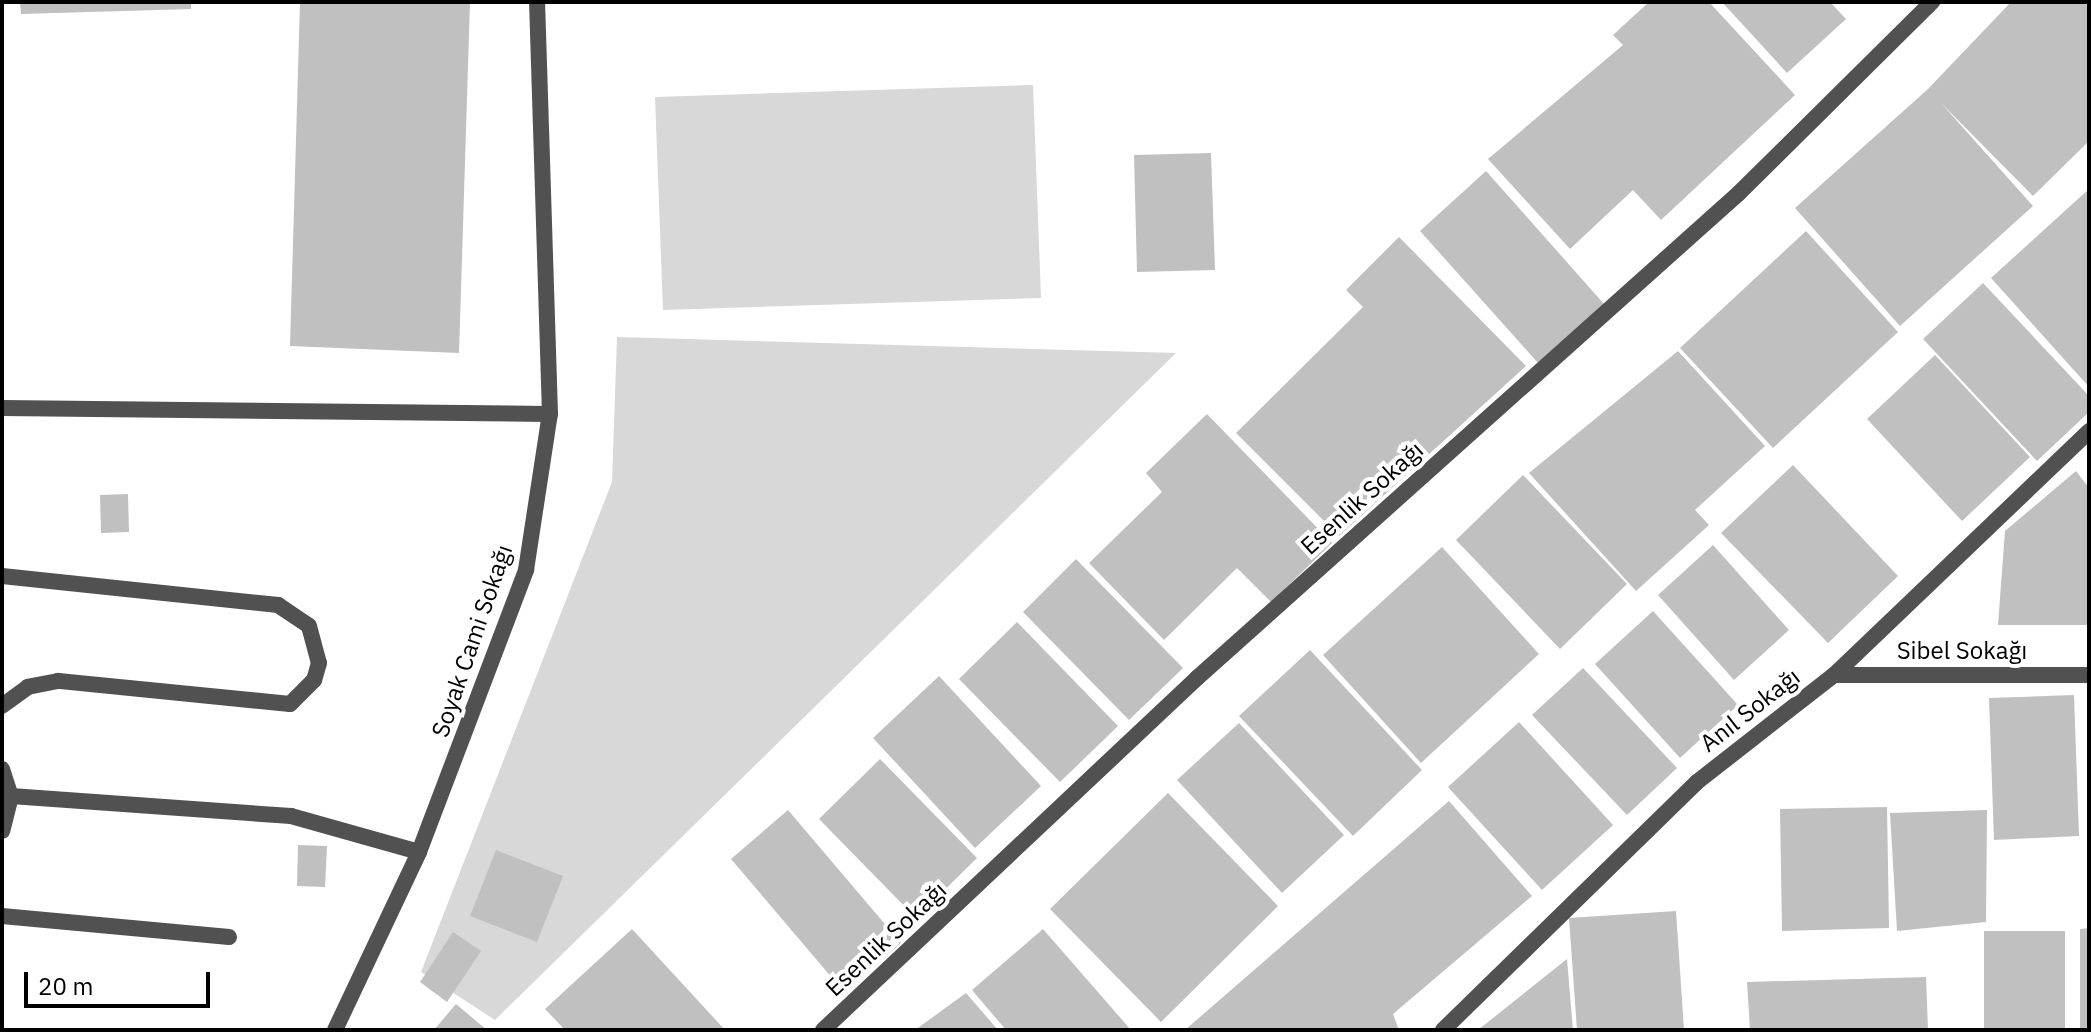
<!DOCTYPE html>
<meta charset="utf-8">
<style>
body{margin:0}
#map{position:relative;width:2091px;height:1032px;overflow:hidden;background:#fff;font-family:"IBM Plex Sans",sans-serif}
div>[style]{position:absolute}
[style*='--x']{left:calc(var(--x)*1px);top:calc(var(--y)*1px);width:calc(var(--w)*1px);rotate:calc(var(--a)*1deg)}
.green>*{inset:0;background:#d8d8d8}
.building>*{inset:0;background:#c0c0c0}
.lane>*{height:16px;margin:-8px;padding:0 8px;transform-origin:8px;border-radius:8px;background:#515151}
.street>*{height:16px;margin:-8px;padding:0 8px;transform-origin:8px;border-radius:8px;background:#515151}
span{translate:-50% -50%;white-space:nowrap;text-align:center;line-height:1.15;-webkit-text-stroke:8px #fff;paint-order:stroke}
.street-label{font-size:24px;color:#000}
.frame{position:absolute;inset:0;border:4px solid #000;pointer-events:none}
.scale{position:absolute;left:24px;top:972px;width:186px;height:36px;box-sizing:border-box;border:4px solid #000;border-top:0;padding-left:10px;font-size:24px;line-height:28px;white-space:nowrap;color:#000;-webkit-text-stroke:6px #fff;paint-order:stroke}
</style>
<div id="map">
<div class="green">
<div style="clip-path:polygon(1033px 85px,1041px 298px,663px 310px,655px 97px)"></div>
<div style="clip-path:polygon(617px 337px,1176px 353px,495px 1020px,421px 972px,612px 482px)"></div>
</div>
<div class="building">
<div style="clip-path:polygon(20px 2px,191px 2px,191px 9px,21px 14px)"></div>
<div style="clip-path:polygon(300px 2px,470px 2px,459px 353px,290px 346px)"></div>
<div style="clip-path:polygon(1649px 2px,1709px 2px,1795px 95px,1661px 220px,1633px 190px,1570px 249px,1488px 159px,1623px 45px,1613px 35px)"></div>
<div style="clip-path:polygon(1722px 2px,1830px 2px,1846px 19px,1787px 73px)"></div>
<div style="clip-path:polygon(2011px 2px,2089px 2px,2089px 141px,2033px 196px,1941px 103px,2033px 206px,1900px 326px,1795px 208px,1928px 89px)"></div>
<div style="clip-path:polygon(1211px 153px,1215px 270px,1137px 272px,1134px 155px)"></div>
<div style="clip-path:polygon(1486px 171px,1604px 304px,1538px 363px,1420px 231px)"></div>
<div style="clip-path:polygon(2089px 189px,2089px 387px,1991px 278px)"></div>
<div style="clip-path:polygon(1806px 231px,1898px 332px,1773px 448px,1680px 348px)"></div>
<div style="clip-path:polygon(1399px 237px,1526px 366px,1339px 536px,1236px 433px,1363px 307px,1346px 290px)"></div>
<div style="clip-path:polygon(1983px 283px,2089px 396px,2089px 412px,2037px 461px,1923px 339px)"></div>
<div style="clip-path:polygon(1678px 351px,1765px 446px,1695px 510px,1709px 525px,1636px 591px,1529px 473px)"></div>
<div style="clip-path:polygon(1935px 355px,2030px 457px,1962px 521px,1867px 419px)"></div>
<div style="clip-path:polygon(1207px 414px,1332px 543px,1271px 602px,1237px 568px,1164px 640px,1089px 563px,1162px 492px,1146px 473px)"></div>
<div style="clip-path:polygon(1793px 465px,1898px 576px,1828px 643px,1721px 533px)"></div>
<div style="clip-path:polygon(2076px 471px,2089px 488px,2089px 625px,1998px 625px,2005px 531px)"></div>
<div style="clip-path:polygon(1523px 475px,1627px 584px,1560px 649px,1456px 540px)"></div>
<div style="clip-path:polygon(128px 494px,129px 532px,101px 533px,100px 495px)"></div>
<div style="clip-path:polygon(1713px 545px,1789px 630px,1734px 680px,1658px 595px)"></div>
<div style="clip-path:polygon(1442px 547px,1539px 654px,1421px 763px,1323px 655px)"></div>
<div style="clip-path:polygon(1076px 559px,1183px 668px,1129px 720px,1023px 612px)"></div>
<div style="clip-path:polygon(1653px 611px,1738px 705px,1680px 758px,1595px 664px)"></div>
<div style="clip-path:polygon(1017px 622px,1118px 726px,1060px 782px,959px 679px)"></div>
<div style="clip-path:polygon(1310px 650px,1422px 770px,1353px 836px,1239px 716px)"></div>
<div style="clip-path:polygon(1583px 668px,1677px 768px,1627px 815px,1532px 715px)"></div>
<div style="clip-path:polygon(939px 676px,1041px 786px,975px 848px,873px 738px)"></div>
<div style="clip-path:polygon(2074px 695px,2079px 836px,1994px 840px,1989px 698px)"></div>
<div style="clip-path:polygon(1519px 722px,1613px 825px,1542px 890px,1448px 787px)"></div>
<div style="clip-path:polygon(1239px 723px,1344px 835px,1282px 893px,1177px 780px)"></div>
<div style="clip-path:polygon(880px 759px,977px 858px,916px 918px,819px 819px)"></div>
<div style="clip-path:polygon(1168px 793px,1278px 906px,1161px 1022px,1050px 909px)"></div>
<div style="clip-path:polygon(1449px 801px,1532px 896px,1393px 1014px,1399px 1030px,1185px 1030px)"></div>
<div style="clip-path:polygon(1887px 807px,1889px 928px,1782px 931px,1780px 809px)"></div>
<div style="clip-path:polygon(788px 810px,901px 943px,844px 992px,731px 859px)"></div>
<div style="clip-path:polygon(1987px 810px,1986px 922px,1897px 931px,1890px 813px)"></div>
<div style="clip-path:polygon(298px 845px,327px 846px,325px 887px,297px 886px)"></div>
<div style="clip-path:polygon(496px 850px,563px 876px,537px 942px,470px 916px)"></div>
<div style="clip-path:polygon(1676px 911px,1684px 1030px,1577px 1030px,1569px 918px)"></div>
<div style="clip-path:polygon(2089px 928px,2089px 1030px,2080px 1030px,2080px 929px)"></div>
<div style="clip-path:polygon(632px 929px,725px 1030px,565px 1030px,545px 1009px)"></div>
<div style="clip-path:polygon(1043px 929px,1131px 1030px,1006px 1030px,972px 990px)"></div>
<div style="clip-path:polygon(1984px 931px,2065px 931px,2065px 1030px,1984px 1030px)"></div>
<div style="clip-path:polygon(453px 932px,481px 951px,447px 1002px,420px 982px)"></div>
<div style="clip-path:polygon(1567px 959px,1573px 1030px,1478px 1030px)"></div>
<div style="clip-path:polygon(1926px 977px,1928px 1030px,1750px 1030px,1747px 982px)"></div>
<div style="clip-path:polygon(966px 993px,998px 1030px,915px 1030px)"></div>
<div style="clip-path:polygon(456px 1004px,487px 1030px,434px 1030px)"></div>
</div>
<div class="lane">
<div style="--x:2;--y:408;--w:548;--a:0.63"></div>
<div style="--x:2;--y:576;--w:278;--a:6"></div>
<div style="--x:278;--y:605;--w:37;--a:34"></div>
<div style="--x:309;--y:626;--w:38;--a:75"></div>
<div style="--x:319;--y:663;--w:18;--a:106"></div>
<div style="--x:314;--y:680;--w:34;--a:135"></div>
<div style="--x:290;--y:704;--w:233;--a:-174.3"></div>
<div style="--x:58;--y:681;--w:31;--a:169"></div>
<div style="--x:28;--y:687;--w:32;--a:144"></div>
<div style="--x:2;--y:769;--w:28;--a:72"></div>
<div style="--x:11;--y:796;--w:36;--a:104"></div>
<div style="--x:11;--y:796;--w:281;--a:4.1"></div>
<div style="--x:291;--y:816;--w:133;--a:15.7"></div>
<div style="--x:2;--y:916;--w:228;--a:5.3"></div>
</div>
<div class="street">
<div style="--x:1834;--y:675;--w:255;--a:0"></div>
<div style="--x:335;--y:1030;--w:197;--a:-64.7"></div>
<div style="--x:419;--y:852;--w:302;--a:-69.2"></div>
<div style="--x:526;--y:570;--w:158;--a:-81.3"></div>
<div style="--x:550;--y:414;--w:412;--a:-91.8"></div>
<div style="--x:823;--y:1030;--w:514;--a:-43.26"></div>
<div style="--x:1197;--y:678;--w:727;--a:-41.82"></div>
<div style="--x:1739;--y:193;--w:272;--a:-44.7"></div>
<div style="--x:1443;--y:1030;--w:355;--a:-44.3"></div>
<div style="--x:1697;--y:782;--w:174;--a:-38"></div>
<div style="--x:1834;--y:675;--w:353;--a:-43.7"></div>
</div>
<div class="street-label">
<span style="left:1362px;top:498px;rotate:-42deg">Esenlik Sokağı</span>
<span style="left:472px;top:641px;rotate:-71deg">Soyak Cami Sokağı</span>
<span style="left:1962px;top:651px">Sibel Sokağı</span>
<span style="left:1750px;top:710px;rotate:-38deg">Anıl Sokağı</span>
<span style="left:886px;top:939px;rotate:-43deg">Esenlik Sokağı</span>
</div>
<div class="frame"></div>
<div class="scale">20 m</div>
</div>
